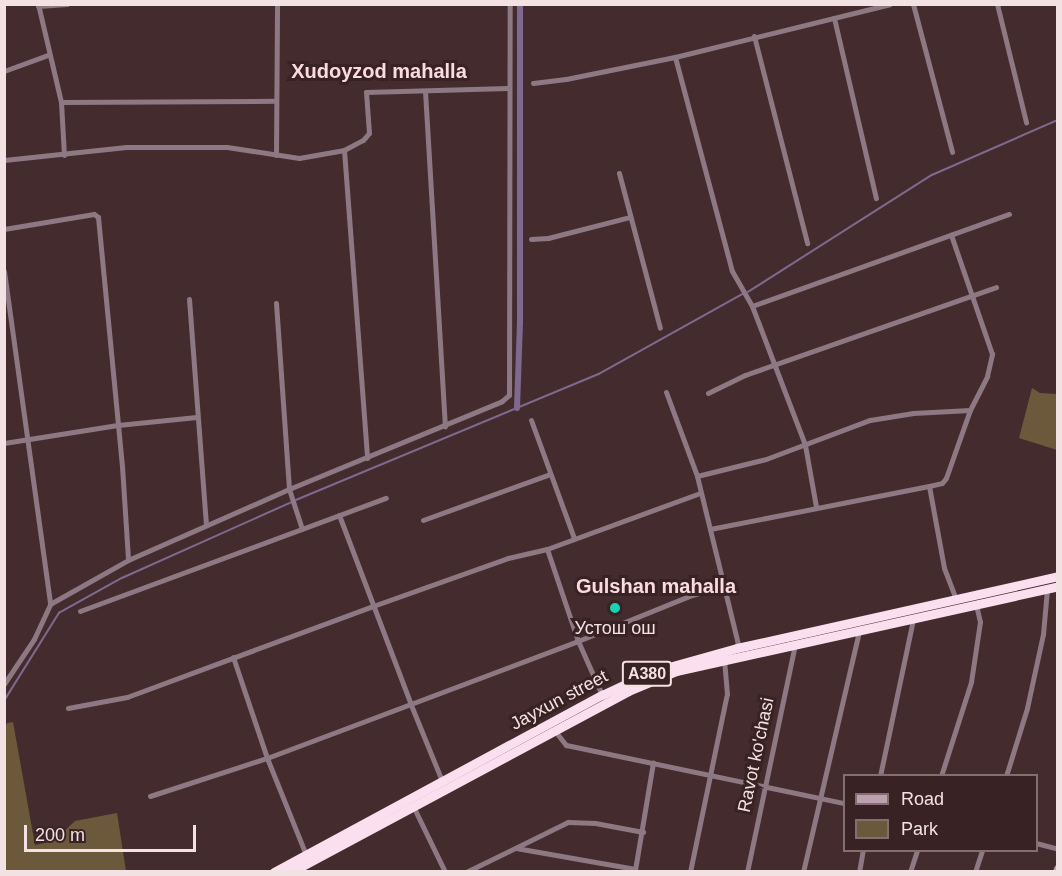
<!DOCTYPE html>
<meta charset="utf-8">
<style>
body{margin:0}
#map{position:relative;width:1062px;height:876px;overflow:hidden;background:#442c2e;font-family:Arial,sans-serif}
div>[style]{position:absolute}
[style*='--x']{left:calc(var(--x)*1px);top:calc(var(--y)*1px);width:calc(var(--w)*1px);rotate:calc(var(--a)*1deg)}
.green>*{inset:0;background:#6c593b}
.stream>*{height:1.5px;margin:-0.75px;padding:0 0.75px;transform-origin:0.75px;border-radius:0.75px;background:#7f698e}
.canal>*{height:6px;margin:-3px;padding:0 3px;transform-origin:3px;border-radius:3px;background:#7f698e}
.street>*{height:5px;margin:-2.5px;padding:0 2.5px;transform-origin:2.5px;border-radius:2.5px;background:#8c7983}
.secondary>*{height:8px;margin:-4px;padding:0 4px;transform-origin:4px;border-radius:4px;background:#bea0b1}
.highway>*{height:9px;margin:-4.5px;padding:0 4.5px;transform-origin:4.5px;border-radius:4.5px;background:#fbdfef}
.dots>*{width:16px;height:16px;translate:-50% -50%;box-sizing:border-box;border:3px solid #392224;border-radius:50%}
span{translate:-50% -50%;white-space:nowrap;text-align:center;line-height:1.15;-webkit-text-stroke:6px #392224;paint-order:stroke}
.shield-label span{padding:2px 4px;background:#392224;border:2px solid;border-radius:4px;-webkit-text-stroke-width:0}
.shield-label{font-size:16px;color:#f2e2e3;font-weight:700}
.poi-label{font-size:18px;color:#f2e2e3}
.street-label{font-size:18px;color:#f2e2e3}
.neighbourhood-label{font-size:20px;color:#fbdbdc;font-weight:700}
.frame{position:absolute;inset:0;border:6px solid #f2e2e3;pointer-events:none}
.legend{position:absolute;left:843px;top:774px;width:195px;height:78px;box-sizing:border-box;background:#392224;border:2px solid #836f70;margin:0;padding:8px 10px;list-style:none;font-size:18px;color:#f2e2e3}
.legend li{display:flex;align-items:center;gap:12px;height:30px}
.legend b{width:30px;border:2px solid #836f70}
.scale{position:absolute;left:24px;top:825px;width:172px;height:27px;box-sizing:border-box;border:3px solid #f2e2e3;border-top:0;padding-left:8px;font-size:18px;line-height:21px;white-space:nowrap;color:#f2e2e3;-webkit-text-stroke:4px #392224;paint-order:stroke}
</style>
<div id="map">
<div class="green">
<div style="clip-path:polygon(1032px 388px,1040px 393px,1057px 394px,1057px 450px,1019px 438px)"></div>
<div style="clip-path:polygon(13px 722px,35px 845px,54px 841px,75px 821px,117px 813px,126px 871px,5px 871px,5px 728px,7px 723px)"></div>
</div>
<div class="stream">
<div style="--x:748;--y:292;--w:218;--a:-32.5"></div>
<div style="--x:932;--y:175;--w:137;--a:-23.6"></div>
<div style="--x:296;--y:500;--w:328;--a:-22.6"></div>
<div style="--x:599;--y:374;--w:165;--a:-29.1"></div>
<div style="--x:4;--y:701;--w:104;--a:-58"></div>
<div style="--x:59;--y:613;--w:72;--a:-29.1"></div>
<div style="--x:122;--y:578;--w:186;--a:-24.1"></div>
</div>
<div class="canal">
<div style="--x:517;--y:408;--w:84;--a:-88"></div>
<div style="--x:520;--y:324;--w:320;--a:-90"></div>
</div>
<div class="street">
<div style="--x:38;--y:4;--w:101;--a:76.8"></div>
<div style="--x:61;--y:102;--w:53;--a:86.8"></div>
<div style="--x:913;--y:4;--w:153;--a:75.2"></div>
<div style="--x:997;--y:4;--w:122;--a:76.2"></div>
<div style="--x:38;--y:6;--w:29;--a:-4"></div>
<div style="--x:834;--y:18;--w:185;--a:76.9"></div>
<div style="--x:754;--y:36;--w:214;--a:75.6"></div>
<div style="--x:675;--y:57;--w:221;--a:75.1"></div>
<div style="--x:732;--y:271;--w:40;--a:60.3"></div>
<div style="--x:752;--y:306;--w:149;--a:69.1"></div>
<div style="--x:805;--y:445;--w:63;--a:79.9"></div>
<div style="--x:4;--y:71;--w:47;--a:-20"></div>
<div style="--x:533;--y:83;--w:33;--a:-7"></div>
<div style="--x:566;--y:79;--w:111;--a:-11.4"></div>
<div style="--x:675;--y:57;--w:221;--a:-13.8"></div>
<div style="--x:425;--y:91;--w:336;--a:86.6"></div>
<div style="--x:61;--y:102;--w:215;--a:-0.3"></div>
<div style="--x:344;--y:150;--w:309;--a:85.7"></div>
<div style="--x:276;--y:155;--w:151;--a:-89.6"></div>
<div style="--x:4;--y:160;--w:123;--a:-6.1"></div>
<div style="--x:126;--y:147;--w:101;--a:0"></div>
<div style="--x:227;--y:147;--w:73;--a:8.7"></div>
<div style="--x:299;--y:158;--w:46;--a:-10.1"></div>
<div style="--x:344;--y:150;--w:21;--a:-28"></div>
<div style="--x:363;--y:140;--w:9;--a:-49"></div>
<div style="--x:369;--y:133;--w:41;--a:-94.2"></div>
<div style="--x:366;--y:92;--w:142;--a:-1.6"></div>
<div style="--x:619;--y:173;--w:160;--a:75.2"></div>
<div style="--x:4;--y:229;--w:91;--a:-9.5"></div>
<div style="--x:94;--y:214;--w:5;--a:37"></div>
<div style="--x:98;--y:217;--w:250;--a:84.5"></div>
<div style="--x:122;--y:466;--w:94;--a:86.3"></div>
<div style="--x:531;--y:239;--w:17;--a:-3"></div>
<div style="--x:548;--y:238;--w:85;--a:-14.4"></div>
<div style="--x:4;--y:271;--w:336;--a:82.1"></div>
<div style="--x:189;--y:299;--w:227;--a:85.7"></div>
<div style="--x:276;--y:303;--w:186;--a:86"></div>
<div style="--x:289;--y:489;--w:42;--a:72"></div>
<div style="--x:752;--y:306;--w:273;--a:-19.7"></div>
<div style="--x:666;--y:392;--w:90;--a:69.7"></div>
<div style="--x:697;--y:476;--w:177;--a:76.3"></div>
<div style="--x:708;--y:393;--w:41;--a:-25.9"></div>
<div style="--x:745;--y:375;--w:266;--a:-19.3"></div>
<div style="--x:531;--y:420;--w:126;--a:70"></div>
<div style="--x:4;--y:443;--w:115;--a:-9"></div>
<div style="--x:118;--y:425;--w:79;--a:-5.8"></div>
<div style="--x:697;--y:476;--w:71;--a:-13.8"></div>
<div style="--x:766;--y:459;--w:111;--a:-20.6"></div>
<div style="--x:870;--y:420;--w:44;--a:-9.2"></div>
<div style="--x:913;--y:413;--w:57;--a:-3"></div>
<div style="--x:929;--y:486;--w:83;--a:79.6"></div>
<div style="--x:944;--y:568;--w:33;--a:69"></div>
<div style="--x:339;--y:515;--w:203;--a:69.2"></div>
<div style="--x:411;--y:705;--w:82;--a:67.8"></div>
<div style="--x:423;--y:520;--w:135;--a:-19.9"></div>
<div style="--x:710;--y:529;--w:223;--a:-11.1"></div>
<div style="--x:929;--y:486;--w:13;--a:-13"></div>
<div style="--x:942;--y:483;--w:6;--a:-51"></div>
<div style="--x:946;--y:478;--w:72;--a:-70.6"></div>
<div style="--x:970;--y:410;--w:38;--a:-63"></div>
<div style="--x:987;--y:376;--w:23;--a:-77"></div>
<div style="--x:992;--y:354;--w:126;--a:-109"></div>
<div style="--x:547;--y:549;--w:97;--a:71.4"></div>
<div style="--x:578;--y:641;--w:59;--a:66"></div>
<div style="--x:80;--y:611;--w:326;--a:-20.3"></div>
<div style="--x:233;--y:657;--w:107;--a:71.4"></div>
<div style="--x:267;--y:758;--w:105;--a:68.1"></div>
<div style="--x:4;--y:684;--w:54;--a:-56.3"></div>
<div style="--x:34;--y:639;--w:38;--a:-65"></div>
<div style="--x:50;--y:604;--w:90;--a:-29.4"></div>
<div style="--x:128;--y:560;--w:176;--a:-23.8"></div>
<div style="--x:289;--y:489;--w:230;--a:-22.4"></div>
<div style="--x:502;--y:401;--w:9;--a:-41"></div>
<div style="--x:509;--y:395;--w:391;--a:-89.9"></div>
<div style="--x:68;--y:708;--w:60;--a:-10.6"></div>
<div style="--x:127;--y:697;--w:262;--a:-20.3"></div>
<div style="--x:373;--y:606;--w:143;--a:-19.6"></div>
<div style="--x:508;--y:558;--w:40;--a:-13"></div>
<div style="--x:547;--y:549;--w:163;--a:-20.1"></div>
<div style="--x:555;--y:731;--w:18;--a:52"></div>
<div style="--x:566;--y:745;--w:284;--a:11.8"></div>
<div style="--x:880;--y:776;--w:160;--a:-78.1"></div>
<div style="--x:941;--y:776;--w:99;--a:-72.3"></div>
<div style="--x:971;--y:682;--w:61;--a:-81.5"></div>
<div style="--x:980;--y:622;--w:17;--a:-103"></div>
<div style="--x:1006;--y:776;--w:71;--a:-72.8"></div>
<div style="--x:1027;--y:708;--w:76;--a:-77.8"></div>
<div style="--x:1043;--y:634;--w:45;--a:-84.9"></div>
<div style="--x:150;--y:796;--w:123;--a:-18"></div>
<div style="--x:267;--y:758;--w:332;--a:-20.6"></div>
<div style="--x:578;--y:641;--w:123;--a:-22"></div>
<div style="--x:692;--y:595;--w:32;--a:-16"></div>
<div style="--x:413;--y:806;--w:73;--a:64.1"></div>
<div style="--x:1036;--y:843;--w:23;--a:15"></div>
<div style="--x:516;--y:848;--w:121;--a:10"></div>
<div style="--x:635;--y:870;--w:109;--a:-80.5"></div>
<div style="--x:466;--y:872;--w:114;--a:-26.1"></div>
<div style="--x:568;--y:822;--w:27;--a:2"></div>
<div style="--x:595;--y:823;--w:49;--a:10.6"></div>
<div style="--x:690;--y:872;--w:182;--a:-78.3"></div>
<div style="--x:727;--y:694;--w:33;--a:-95"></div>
<div style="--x:747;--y:872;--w:232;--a:-78.1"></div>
<div style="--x:803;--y:872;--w:247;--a:-76.9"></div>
<div style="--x:859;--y:872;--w:22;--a:-80"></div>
<div style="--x:910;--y:872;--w:23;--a:-72"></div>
<div style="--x:975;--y:872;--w:23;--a:-72"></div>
</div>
<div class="secondary">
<div style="--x:1057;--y:872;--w:3;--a:-72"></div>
</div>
<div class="highway">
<div style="--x:274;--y:872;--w:373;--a:-28.4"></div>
<div style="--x:602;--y:695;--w:54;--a:-25.1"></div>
<div style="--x:651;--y:672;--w:89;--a:-15.6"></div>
<div style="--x:737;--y:648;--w:329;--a:-12.6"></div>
<div style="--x:291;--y:872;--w:383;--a:-28.2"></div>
<div style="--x:628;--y:691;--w:52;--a:-22.6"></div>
<div style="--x:676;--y:671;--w:391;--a:-12.5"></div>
</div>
<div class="dots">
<div style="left:615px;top:608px;background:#15d5b3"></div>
</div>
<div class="shield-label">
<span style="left:647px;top:674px">A380</span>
</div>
<div class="poi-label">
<span style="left:615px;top:628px">Устош ош</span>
</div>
<div class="street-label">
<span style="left:559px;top:700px;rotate:-28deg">Jayxun street</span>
<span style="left:756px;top:755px;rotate:-78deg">Ravot ko'chasi</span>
</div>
<div class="neighbourhood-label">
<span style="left:379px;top:71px">Xudoyzod mahalla</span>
<span style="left:656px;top:586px">Gulshan mahalla</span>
</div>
<div class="frame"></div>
<ul class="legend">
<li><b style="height:8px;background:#bea0b1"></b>Road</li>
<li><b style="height:16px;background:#6c593b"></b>Park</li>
</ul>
<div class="scale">200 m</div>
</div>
